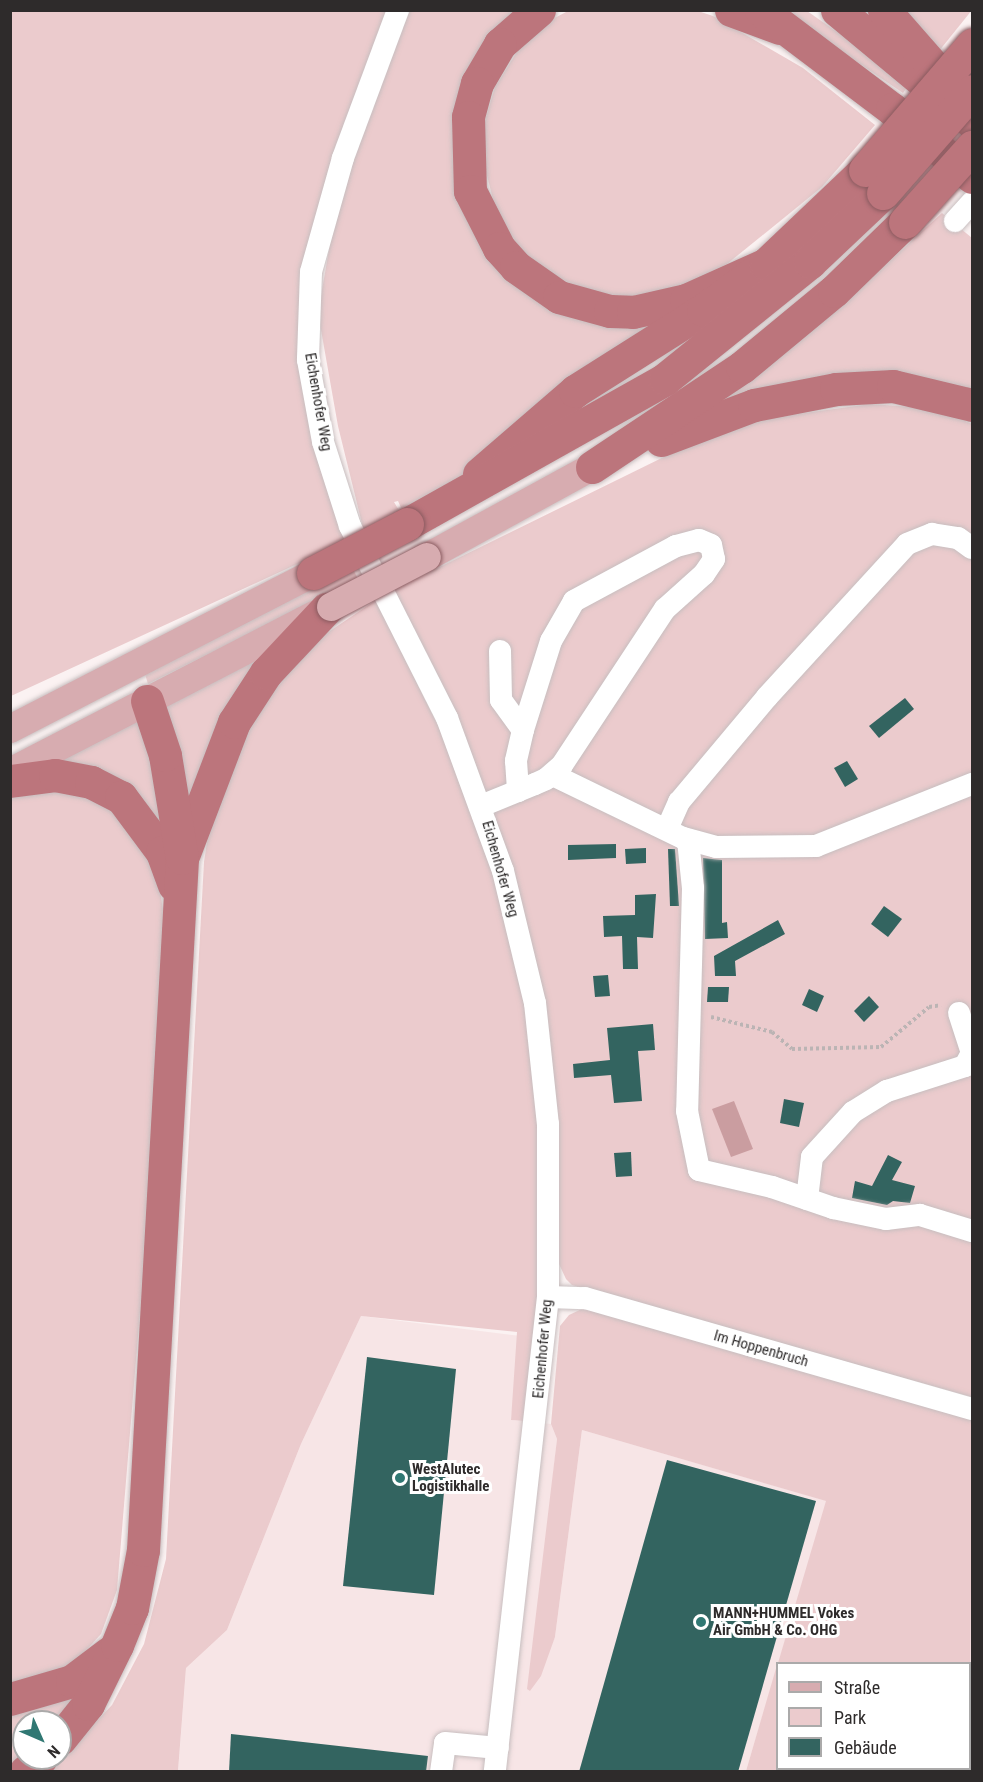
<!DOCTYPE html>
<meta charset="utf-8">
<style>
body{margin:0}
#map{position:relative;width:983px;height:1782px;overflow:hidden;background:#fbf2f2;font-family:"Roboto Condensed",sans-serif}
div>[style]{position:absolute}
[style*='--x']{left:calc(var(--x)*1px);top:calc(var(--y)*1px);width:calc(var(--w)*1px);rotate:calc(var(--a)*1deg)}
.built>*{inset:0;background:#f7e5e6}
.green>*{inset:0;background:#ebcbcd}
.water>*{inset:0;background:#ca9da0}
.building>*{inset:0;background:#336460}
.path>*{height:4px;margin-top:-2px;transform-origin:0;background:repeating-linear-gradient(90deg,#bbb4b4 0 3px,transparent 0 6px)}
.roads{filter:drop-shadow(0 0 2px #c7bebf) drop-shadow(0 0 2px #c7bebf)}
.minor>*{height:22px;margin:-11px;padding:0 11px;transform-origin:11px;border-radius:11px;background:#fff}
.major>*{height:28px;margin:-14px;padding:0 14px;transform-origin:14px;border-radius:14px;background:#d7acb0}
.highway>*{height:33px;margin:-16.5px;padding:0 16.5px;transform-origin:16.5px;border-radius:16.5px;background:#bc757c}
.bridges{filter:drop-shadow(0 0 2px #8a5b60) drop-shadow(0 0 2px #8a5b60)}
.major-bridge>*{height:28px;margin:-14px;padding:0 14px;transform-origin:14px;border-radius:14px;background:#d7acb0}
.highway-bridge>*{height:33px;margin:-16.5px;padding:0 16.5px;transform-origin:16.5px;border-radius:16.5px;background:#bc757c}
.dots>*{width:16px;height:16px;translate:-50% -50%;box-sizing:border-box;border:3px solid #fff;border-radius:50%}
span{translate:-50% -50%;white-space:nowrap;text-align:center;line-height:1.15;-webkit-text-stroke:6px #fff;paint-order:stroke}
.street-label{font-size:15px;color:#2e2b2b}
.poi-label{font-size:15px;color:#2e2b2b;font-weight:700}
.left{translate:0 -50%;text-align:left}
.frame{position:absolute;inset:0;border:12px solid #2e2b2b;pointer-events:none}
.legend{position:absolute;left:776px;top:1662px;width:195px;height:108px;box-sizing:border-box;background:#fff;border:2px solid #abaaaa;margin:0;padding:8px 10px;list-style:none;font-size:18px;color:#2e2b2b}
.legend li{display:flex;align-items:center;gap:12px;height:30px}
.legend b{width:30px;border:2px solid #abaaaa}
.north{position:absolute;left:12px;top:1710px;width:60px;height:60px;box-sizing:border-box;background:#fff;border:2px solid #abaaaa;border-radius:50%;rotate:135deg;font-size:16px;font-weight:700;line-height:24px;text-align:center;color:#2e2b2b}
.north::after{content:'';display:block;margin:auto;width:21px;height:27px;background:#307873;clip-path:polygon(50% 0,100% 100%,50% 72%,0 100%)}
</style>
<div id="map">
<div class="built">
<div style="clip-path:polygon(361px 1316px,521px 1336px,511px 1420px,551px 1424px,557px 1439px,530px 1691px,555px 1637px,582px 1430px,827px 1501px,746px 1771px,178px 1772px,186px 1668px,227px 1630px,301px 1444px)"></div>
</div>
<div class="green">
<div style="clip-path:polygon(972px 10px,939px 51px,900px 11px)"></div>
<div style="clip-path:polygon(10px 11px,390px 11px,303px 271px,347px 541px,11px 696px)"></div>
<div style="clip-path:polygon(410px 11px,522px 11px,464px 104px,510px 274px,667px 320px,458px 480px,404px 514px,398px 501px,394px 502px,400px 512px,364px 532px,338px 426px,318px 313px,334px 221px,378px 85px)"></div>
<div style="clip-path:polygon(568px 11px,698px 11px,713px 16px,803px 68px,875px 125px,822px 187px,727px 264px,688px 283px,643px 295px,611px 296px,583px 290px,533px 264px,512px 239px,495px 207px,483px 160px,484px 124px,495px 87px,520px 47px,545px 23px)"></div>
<div style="clip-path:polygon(782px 11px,807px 11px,910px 83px,903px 93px)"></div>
<div style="clip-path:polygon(942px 213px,972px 238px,972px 394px,701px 413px,844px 303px)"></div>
<div style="clip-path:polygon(871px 404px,939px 409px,972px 424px,972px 1397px,572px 1285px,566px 1279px,559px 1264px,557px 1137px,542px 1003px,393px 590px,676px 451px,761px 419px)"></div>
<div style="clip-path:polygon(352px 567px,358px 579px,148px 684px,145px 674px)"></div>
<div style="clip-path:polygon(376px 600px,445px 740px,494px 873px,525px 1006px,540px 1125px,541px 1280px,524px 1421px,511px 1420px,517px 1332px,361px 1316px,301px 1444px,227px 1630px,186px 1668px,178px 1771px,48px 1772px,112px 1705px,144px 1644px,166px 1559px,204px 862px,211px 815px,254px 707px,327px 633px)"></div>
<div style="clip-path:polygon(261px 657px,189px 807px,159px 710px)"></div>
<div style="clip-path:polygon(145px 717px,168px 826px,52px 764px)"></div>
<div style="clip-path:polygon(47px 789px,77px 792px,112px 807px,156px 863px,163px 910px,141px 1300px,117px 1590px,101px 1634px,80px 1657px,55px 1675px,11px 1687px,10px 799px)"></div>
<div style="clip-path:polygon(586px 1307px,972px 1419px,970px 1755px,970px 1664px,778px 1663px,826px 1501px,582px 1430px,555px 1637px,541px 1676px,530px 1691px,527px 1689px,557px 1439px,551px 1424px,560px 1326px,569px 1315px)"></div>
<div style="clip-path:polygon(777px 1665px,778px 1768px,964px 1771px,746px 1771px)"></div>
<div style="clip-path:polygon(90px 1683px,58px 1722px,24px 1722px,24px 1756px,11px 1768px,11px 1711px)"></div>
</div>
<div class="water">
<div style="clip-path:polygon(734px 1101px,753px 1149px,731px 1157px,712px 1109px)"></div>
</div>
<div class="building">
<div style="clip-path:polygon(905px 698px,914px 709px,879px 738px,869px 726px)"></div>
<div style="clip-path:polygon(847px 761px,858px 779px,845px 787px,834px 768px)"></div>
<div style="clip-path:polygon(616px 844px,616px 858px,568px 860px,568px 845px)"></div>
<div style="clip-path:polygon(646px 848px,646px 863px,626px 864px,625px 849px)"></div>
<div style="clip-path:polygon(668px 849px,675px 849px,679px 906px,670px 906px)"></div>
<div style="clip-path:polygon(703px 858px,722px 860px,722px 923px,727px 922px,728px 938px,705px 939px)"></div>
<div style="clip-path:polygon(656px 894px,653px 938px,637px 937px,638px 969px,623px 969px,622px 936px,604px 937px,603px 916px,635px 915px,635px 895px)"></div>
<div style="clip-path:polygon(884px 906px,902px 919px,888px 937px,871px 924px)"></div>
<div style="clip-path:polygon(778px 920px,785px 934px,735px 961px,736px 976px,715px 976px,714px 956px)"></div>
<div style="clip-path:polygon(608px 975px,610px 996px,595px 997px,593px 976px)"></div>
<div style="clip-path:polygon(708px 987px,729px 987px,728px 1002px,707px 1002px)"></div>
<div style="clip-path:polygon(809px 989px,824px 996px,817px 1012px,802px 1005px)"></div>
<div style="clip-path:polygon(869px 996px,879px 1007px,864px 1022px,854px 1011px)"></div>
<div style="clip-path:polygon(653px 1024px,655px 1050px,638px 1051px,642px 1101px,614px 1103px,611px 1075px,574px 1078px,573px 1064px,610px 1060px,607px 1028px)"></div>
<div style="clip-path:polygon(784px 1099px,804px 1103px,799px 1127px,780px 1123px)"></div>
<div style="clip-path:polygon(631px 1152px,632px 1176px,616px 1177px,614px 1153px)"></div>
<div style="clip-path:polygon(888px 1155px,902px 1162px,892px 1180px,915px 1186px,910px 1203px,893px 1201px,887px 1205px,852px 1198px,855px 1181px,872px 1186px)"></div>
<div style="clip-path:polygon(367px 1357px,456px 1369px,434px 1595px,343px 1586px)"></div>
<div style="clip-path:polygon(667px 1460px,816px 1501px,738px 1772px,579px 1772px)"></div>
<div style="clip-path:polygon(231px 1734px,428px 1756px,426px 1772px,229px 1772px)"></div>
</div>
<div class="path">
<div style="--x:711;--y:1017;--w:63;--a:13.8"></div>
<div style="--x:772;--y:1032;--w:26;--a:40"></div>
<div style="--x:792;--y:1049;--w:89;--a:-1.3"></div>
<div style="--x:881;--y:1047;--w:62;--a:-39.8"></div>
<div style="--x:929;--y:1007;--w:12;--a:-9"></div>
</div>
<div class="roads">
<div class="minor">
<div style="--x:398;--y:10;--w:158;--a:110.4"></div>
<div style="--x:343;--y:158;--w:118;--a:105.7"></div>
<div style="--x:311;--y:272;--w:88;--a:92"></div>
<div style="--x:308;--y:360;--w:83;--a:79.6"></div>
<div style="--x:323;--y:442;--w:88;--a:72.2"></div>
<div style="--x:350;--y:526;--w:215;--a:63.2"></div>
<div style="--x:447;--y:718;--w:163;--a:69.9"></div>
<div style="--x:503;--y:871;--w:136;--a:76.4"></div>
<div style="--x:535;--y:1003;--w:122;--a:83.9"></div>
<div style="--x:548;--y:1124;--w:173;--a:90"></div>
<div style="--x:548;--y:1297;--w:478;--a:96.4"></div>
<div style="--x:955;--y:221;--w:25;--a:-48"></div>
<div style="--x:500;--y:651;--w:49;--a:88.8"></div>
<div style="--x:501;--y:700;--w:37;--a:54"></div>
<div style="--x:553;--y:775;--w:144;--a:25.9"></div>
<div style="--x:683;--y:838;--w:34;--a:15"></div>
<div style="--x:716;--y:847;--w:100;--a:-0.6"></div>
<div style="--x:816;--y:846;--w:168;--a:-21.7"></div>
<div style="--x:481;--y:806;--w:58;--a:-22.2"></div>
<div style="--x:535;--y:784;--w:12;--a:-24"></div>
<div style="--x:546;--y:779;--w:21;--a:-41"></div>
<div style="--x:562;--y:765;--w:187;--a:-56.6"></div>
<div style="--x:665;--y:609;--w:52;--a:-41.9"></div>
<div style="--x:704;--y:574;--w:18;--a:-56"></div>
<div style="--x:714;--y:559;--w:14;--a:-102"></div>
<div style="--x:711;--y:545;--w:13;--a:-157"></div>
<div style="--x:699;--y:540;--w:24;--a:165"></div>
<div style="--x:676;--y:546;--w:116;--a:151.7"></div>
<div style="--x:574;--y:601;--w:46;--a:119.9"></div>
<div style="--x:551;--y:641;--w:93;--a:107.5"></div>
<div style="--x:523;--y:730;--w:32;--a:103"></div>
<div style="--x:516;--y:761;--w:30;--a:86"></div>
<div style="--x:667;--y:829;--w:30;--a:-66"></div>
<div style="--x:679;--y:802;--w:137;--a:-50"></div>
<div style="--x:767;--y:697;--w:207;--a:-47.5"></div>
<div style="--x:907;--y:544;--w:27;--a:-22"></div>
<div style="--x:932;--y:534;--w:26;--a:9"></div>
<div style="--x:958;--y:538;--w:17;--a:36"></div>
<div style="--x:688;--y:840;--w:48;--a:84.1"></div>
<div style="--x:693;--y:888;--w:223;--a:91.5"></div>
<div style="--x:687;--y:1111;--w:60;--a:78.5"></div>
<div style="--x:699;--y:1170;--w:75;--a:13.1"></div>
<div style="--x:772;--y:1187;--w:65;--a:19"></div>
<div style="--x:833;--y:1208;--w:54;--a:11.7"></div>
<div style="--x:886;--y:1219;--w:34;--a:-7"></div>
<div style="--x:920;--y:1215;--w:54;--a:17.1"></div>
<div style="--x:807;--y:1199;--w:42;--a:-83.2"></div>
<div style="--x:812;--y:1157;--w:61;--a:-47.7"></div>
<div style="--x:853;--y:1112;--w:40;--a:-32"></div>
<div style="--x:887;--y:1091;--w:82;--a:-17.8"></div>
<div style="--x:965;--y:1066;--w:15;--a:-62"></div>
<div style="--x:972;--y:1053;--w:42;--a:-108"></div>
<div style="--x:548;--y:1297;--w:37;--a:2"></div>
<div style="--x:585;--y:1298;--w:403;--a:16"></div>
<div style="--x:441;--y:1772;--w:29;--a:-82"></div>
<div style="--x:445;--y:1743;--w:53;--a:5.4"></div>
</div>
<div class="major">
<div style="--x:427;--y:557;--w:188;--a:-28.6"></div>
<div style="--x:10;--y:729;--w:341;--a:-27.2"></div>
<div style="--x:10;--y:772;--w:344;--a:-27.3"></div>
</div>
<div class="highway">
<div style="--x:539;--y:10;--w:52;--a:138.9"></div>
<div style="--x:500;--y:44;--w:45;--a:120.5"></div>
<div style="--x:477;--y:83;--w:35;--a:105"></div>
<div style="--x:468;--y:117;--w:74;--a:88.5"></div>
<div style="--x:470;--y:191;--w:64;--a:63"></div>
<div style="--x:499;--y:248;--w:25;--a:48"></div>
<div style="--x:516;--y:267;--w:52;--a:34.9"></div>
<div style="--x:559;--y:297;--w:53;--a:15.4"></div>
<div style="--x:610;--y:311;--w:23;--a:2"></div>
<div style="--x:633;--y:312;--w:54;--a:-12.8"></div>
<div style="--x:686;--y:300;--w:88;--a:-24.2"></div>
<div style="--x:731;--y:10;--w:52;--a:20.2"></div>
<div style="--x:761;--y:10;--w:164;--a:37.1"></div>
<div style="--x:892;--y:109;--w:105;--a:40.4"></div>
<div style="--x:837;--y:10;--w:175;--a:39.7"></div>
<div style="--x:884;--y:10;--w:77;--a:48.7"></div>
<div style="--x:661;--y:440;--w:99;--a:-20.6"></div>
<div style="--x:754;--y:405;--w:84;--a:-11"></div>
<div style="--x:836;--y:389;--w:57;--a:-3"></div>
<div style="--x:893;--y:386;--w:81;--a:13.5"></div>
<div style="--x:592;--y:467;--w:180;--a:-33.7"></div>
<div style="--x:742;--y:367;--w:119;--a:-39.6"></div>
<div style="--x:834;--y:291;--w:99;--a:-44.2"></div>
<div style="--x:479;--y:474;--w:127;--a:-40.8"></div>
<div style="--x:575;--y:391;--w:151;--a:-32.3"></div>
<div style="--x:703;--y:310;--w:78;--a:-36.1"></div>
<div style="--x:766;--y:264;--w:137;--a:-43.5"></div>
<div style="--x:407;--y:524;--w:296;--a:-29.3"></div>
<div style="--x:665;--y:379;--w:186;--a:-38.9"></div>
<div style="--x:810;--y:262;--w:100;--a:-43.4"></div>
<div style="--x:10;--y:781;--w:45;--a:-7.6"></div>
<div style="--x:55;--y:775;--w:37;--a:11"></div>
<div style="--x:91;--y:782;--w:34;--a:27"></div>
<div style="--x:121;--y:797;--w:69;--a:53.3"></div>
<div style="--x:162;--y:852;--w:35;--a:70"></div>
<div style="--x:184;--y:853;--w:140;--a:-69.1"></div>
<div style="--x:234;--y:722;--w:59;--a:-56.9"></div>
<div style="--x:266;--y:673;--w:88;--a:-46.8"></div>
<div style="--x:10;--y:1699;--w:65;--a:-16.2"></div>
<div style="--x:72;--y:1681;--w:46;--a:-37.1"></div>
<div style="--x:60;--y:1739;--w:45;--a:-51.3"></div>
<div style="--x:88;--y:1704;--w:66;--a:-63.8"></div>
<div style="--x:117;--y:1645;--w:40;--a:-68"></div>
<div style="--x:132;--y:1608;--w:59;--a:-79.3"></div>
<div style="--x:143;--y:1550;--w:693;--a:-86.77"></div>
<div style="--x:182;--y:858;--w:104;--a:-99.4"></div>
<div style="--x:165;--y:755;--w:57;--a:-108.4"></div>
<div style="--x:25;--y:1772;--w:21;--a:-41"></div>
</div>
</div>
<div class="bridges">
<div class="major-bridge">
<div style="--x:331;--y:607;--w:108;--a:-27.5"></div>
</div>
<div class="highway-bridge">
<div style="--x:865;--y:170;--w:165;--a:-49.4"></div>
<div style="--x:883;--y:193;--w:135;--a:-48.9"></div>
<div style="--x:905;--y:222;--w:101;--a:-48.2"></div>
<div style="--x:313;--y:573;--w:106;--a:-27.5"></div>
</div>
</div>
<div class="dots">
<div style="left:400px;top:1478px;background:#307873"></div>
<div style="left:701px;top:1622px;background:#307873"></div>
</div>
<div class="street-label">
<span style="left:318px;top:402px;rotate:80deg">Eichenhofer Weg</span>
<span style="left:500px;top:869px;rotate:74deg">Eichenhofer Weg</span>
<span style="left:543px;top:1349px;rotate:-85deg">Eichenhofer Weg</span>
<span style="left:761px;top:1349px;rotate:16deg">Im Hoppenbruch</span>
</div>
<div class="poi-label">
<span class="left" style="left:412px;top:1478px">WestAlutec<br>Logistikhalle</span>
<span class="left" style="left:713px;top:1622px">MANN+HUMMEL Vokes<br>Air GmbH &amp; Co. OHG</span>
</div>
<div class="frame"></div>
<ul class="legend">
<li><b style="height:8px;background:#d7acb0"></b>Straße</li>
<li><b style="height:16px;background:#ebcbcd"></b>Park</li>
<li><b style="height:16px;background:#336460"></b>Gebäude</li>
</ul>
<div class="north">N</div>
</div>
